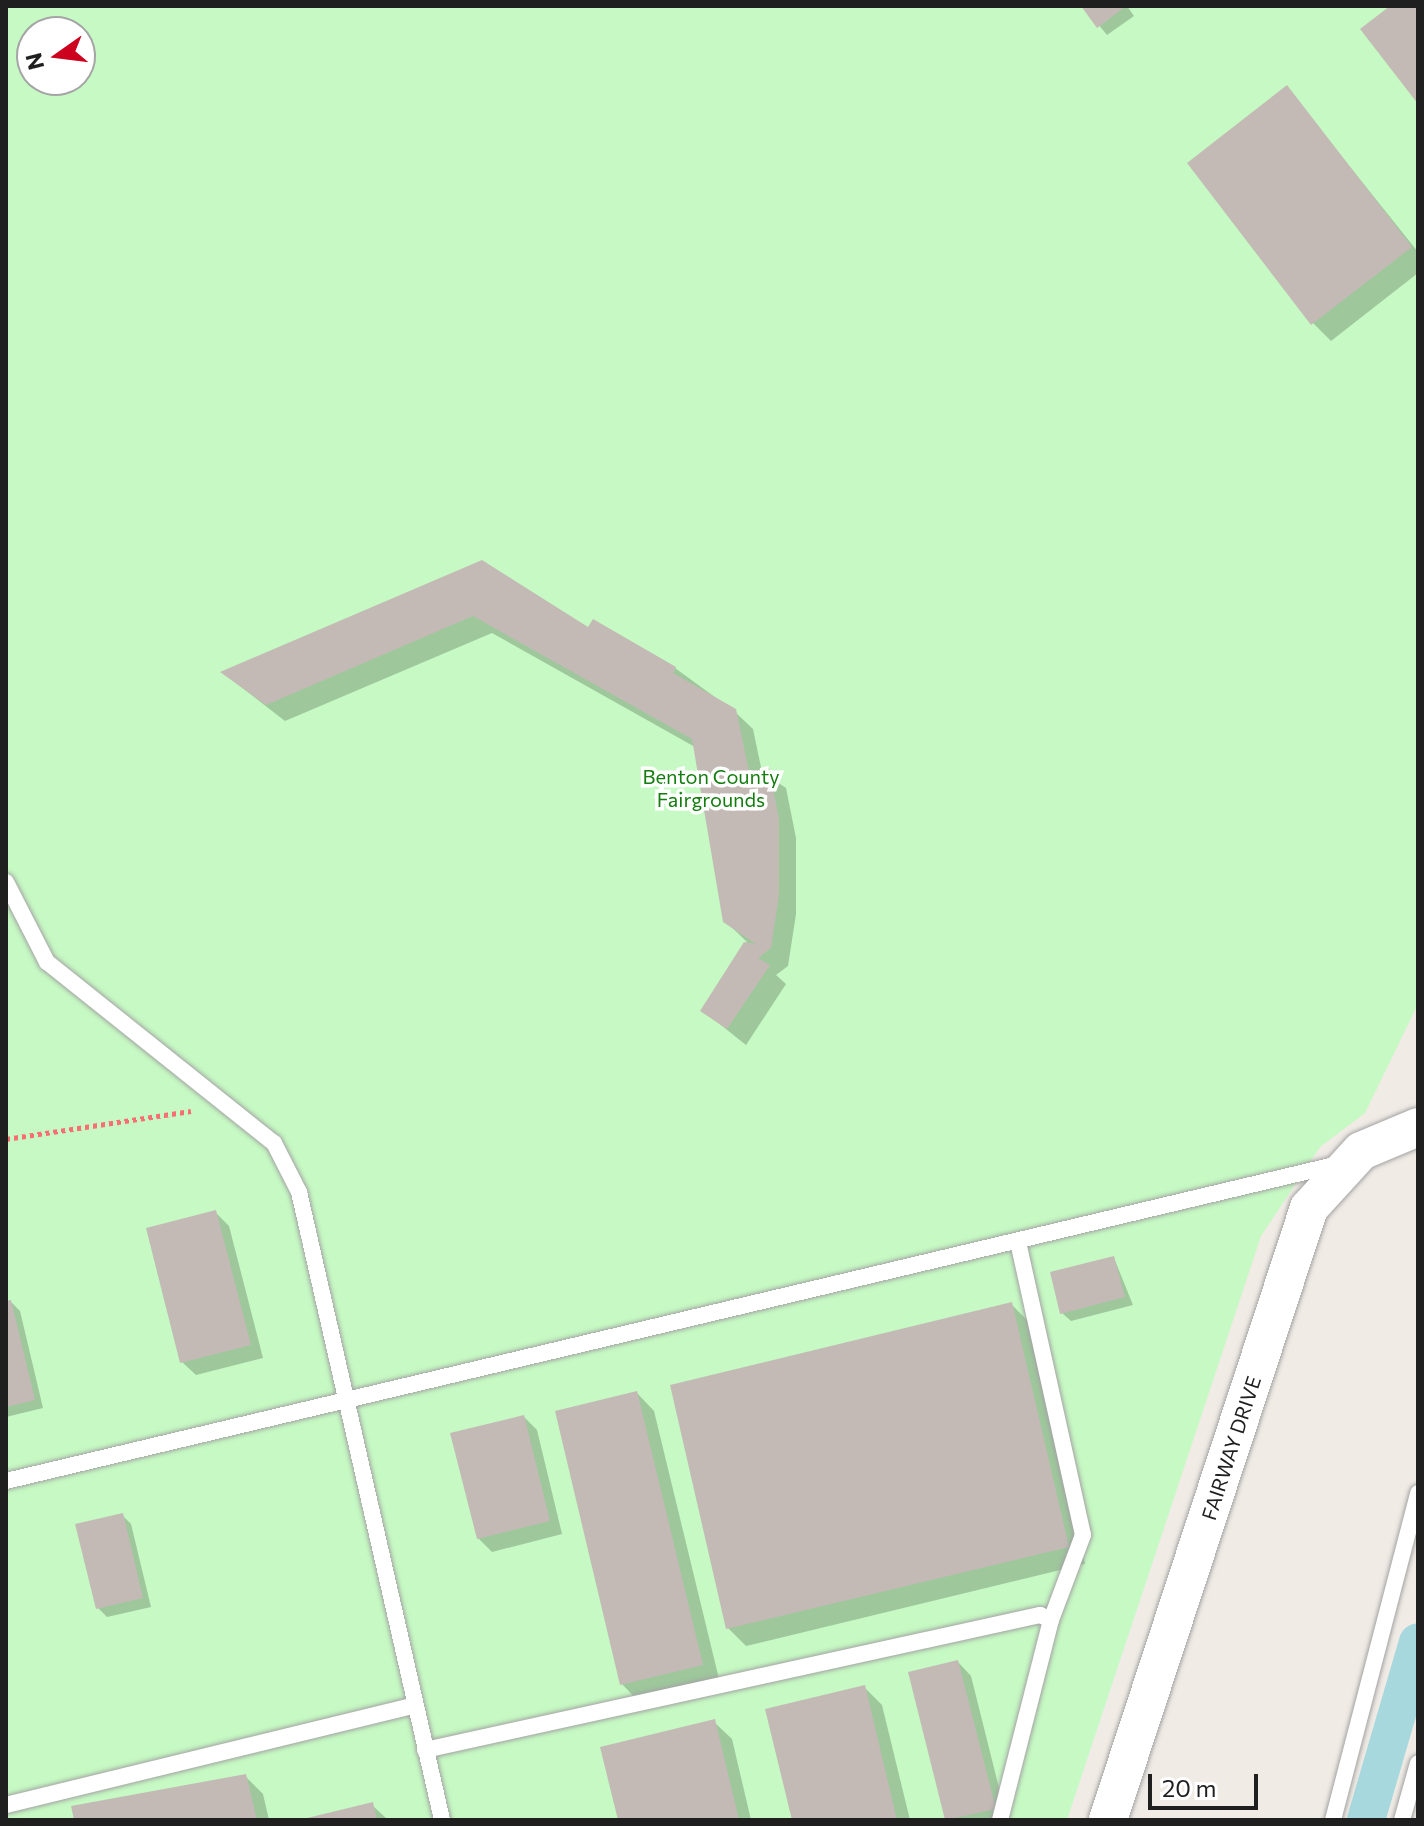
<!DOCTYPE html>
<style>
body{margin:0}
#map{position:relative;width:1424px;height:1826px;overflow:hidden;background:#f0ebe5;font-family:Commissioner,sans-serif}
div>[style]{position:absolute}
[style*='--x']{left:calc(var(--x)*1px);top:calc(var(--y)*1px);width:calc(var(--w)*1px);rotate:calc(var(--a)*1deg)}
.park>*{inset:0;background:#c6f9c3}
.shadow>*{inset:0;background:#0003}
.canal>*{height:38px;margin:-19px;padding:0 19px;transform-origin:19px;border-radius:19px;background:#a6d8dd}
.building>*{inset:0;background:#c4bab5}
.path>*{height:5px;margin-top:-2.5px;transform-origin:0;background:repeating-linear-gradient(90deg,#f86e73 0 4px,transparent 0 8px)}
.roads{filter:drop-shadow(0 0 2px #a3a3a3) drop-shadow(0 0 2px #a3a3a3)}
.service>*{height:16px;margin:-8px;padding:0 8px;transform-origin:8px;border-radius:8px;background:#fff}
.tertiary>*{height:38px;margin:-19px;padding:0 19px;transform-origin:19px;border-radius:19px;background:#fff}
span{translate:-50% -50%;white-space:nowrap;text-align:center;line-height:1.15;-webkit-text-stroke:7px #fff;paint-order:stroke}
.park-label{font-size:20px;color:#137d0d}
.street-label{font-size:20px;color:#1f1f1f}
.frame{position:absolute;inset:0;border:8px solid #1f1f1f;pointer-events:none}
.north{position:absolute;left:16px;top:16px;width:80px;height:80px;box-sizing:border-box;background:#fff;border:2px solid #a5a5a5;border-radius:50%;rotate:256deg;font-size:22px;font-weight:700;line-height:32px;text-align:center;color:#1f1f1f}
.north::after{content:'';display:block;margin:auto;width:28px;height:36px;background:#cc021f;clip-path:polygon(50% 0,100% 100%,50% 72%,0 100%)}
.scale{position:absolute;left:1148px;top:1774px;width:110px;height:36px;box-sizing:border-box;border:4px solid #1f1f1f;border-top:0;padding-left:10px;font-size:24px;line-height:28px;white-space:nowrap;color:#1f1f1f;-webkit-text-stroke:6px #fff;paint-order:stroke}
</style>
<div id="map">
<div class="park">
<div style="clip-path:polygon(evenodd,6px 6px,1418px 6px,1418px 1004px,1365px 1113px,1320px 1147px,1261px 1236px,1067px 1820px,6px 1820px,6px 6px,32px 32px,80px 32px,80px 80px,32px 80px,32px 32px)"></div>
</div>
<div class="shadow">
<div style="clip-path:polygon(1083px 6px,1127px 6px,1134px 16px,1107px 35px)"></div>
<div style="clip-path:polygon(1287px 88px,1418px 252px,1418px 273px,1331px 341px,1313px 323px)"></div>
<div style="clip-path:polygon(482px 563px,589px 630px,675px 668px,734px 711px,753px 729px,762px 772px,786px 788px,796px 838px,796px 914px,788px 966px,776px 975px,786px 984px,746px 1045px,702px 1010px,747px 942px,725px 921px,695px 747px,492px 633px,285px 721px,223px 673px)"></div>
<div style="clip-path:polygon(215px 1212px,229px 1226px,263px 1358px,196px 1375px,182px 1362px)"></div>
<div style="clip-path:polygon(1114px 1258px,1133px 1305px,1071px 1321px,1062px 1313px)"></div>
<div style="clip-path:polygon(11px 1302px,20px 1311px,43px 1408px,6px 1417px)"></div>
<div style="clip-path:polygon(1011px 1304px,1029px 1322px,1085px 1564px,746px 1646px,728px 1628px)"></div>
<div style="clip-path:polygon(637px 1393px,654px 1411px,720px 1683px,639px 1702px,622px 1684px)"></div>
<div style="clip-path:polygon(524px 1417px,537px 1430px,562px 1534px,492px 1552px,478px 1538px)"></div>
<div style="clip-path:polygon(122px 1515px,131px 1524px,151px 1607px,107px 1617px,98px 1608px)"></div>
<div style="clip-path:polygon(958px 1662px,971px 1676px,1007px 1820px,947px 1820px,911px 1674px)"></div>
<div style="clip-path:polygon(864px 1687px,882px 1705px,910px 1820px,794px 1820px)"></div>
<div style="clip-path:polygon(714px 1722px,732px 1739px,751px 1820px,620px 1820px)"></div>
<div style="clip-path:polygon(245px 1776px,263px 1794px,269px 1820px,76px 1820px)"></div>
<div style="clip-path:polygon(372px 1805px,388px 1820px,307px 1820px)"></div>
</div>
<div class="canal">
<div style="--x:1366;--y:1820;--w:185;--a:-73.7"></div>
</div>
<div class="building">
<div style="clip-path:polygon(1081px 6px,1126px 6px,1097px 28px)"></div>
<div style="clip-path:polygon(1390px 6px,1418px 6px,1418px 104px,1360px 29px)"></div>
<div style="clip-path:polygon(1287px 85px,1412px 247px,1311px 325px,1187px 163px)"></div>
<div style="clip-path:polygon(482px 560px,588px 627px,593px 619px,676px 667px,673px 673px,736px 709px,749px 772px,769px 768px,779px 819px,779px 895px,771px 948px,758px 958px,770px 965px,727px 1029px,700px 1011px,744px 942px,756px 944px,723px 922px,692px 739px,473px 616px,266px 705px,220px 672px)"></div>
<div style="clip-path:polygon(216px 1210px,251px 1345px,180px 1363px,146px 1228px)"></div>
<div style="clip-path:polygon(1114px 1256px,1125px 1297px,1060px 1314px,1050px 1272px)"></div>
<div style="clip-path:polygon(11px 1300px,35px 1400px,6px 1407px,6px 1301px)"></div>
<div style="clip-path:polygon(1012px 1302px,1069px 1547px,726px 1629px,670px 1385px)"></div>
<div style="clip-path:polygon(637px 1391px,703px 1665px,620px 1685px,555px 1411px)"></div>
<div style="clip-path:polygon(524px 1415px,550px 1521px,477px 1539px,450px 1433px)"></div>
<div style="clip-path:polygon(123px 1513px,143px 1598px,96px 1609px,75px 1524px)"></div>
<div style="clip-path:polygon(958px 1660px,996px 1809px,945px 1820px,908px 1672px)"></div>
<div style="clip-path:polygon(865px 1685px,897px 1820px,792px 1820px,765px 1709px)"></div>
<div style="clip-path:polygon(715px 1719px,739px 1820px,618px 1820px,600px 1747px)"></div>
<div style="clip-path:polygon(246px 1774px,257px 1820px,74px 1820px,71px 1806px)"></div>
<div style="clip-path:polygon(373px 1802px,377px 1820px,303px 1820px,303px 1819px)"></div>
</div>
<div class="path">
<div style="--x:6;--y:1139;--w:187;--a:-8.6"></div>
</div>
<div class="roads">
<div class="service">
<div style="--x:6;--y:882;--w:90;--a:62.9"></div>
<div style="--x:47;--y:962;--w:290;--a:38.6"></div>
<div style="--x:274;--y:1143;--w:55;--a:63"></div>
<div style="--x:299;--y:1192;--w:644;--a:77.17"></div>
<div style="--x:6;--y:1481;--w:1370;--a:-13.38"></div>
<div style="--x:425;--y:1750;--w:630;--a:-12.38"></div>
<div style="--x:1040;--y:1615;--w:12;--a:24"></div>
<div style="--x:6;--y:1805;--w:421;--a:-13.7"></div>
<div style="--x:1000;--y:1820;--w:206;--a:-75.7"></div>
<div style="--x:1051;--y:1620;--w:91;--a:-69.4"></div>
<div style="--x:1083;--y:1535;--w:301;--a:-102.5"></div>
<div style="--x:1333;--y:1820;--w:338;--a:-75.4"></div>
<div style="--x:1402;--y:1820;--w:59;--a:-74.3"></div>
</div>
<div class="tertiary">
<div style="--x:1108;--y:1820;--w:644;--a:-71.82"></div>
<div style="--x:1309;--y:1208;--w:77;--a:-47.6"></div>
<div style="--x:1361;--y:1151;--w:62;--a:-22.8"></div>
</div>
</div>
<div class="park-label">
<span style="left:711px;top:788px">Benton County<br>Fairgrounds</span>
</div>
<div class="street-label">
<span style="left:1231px;top:1448px;rotate:-72deg">FAIRWAY DRIVE</span>
</div>
<div class="frame"></div>
<div class="north">N</div>
<div class="scale">20 m</div>
</div>
